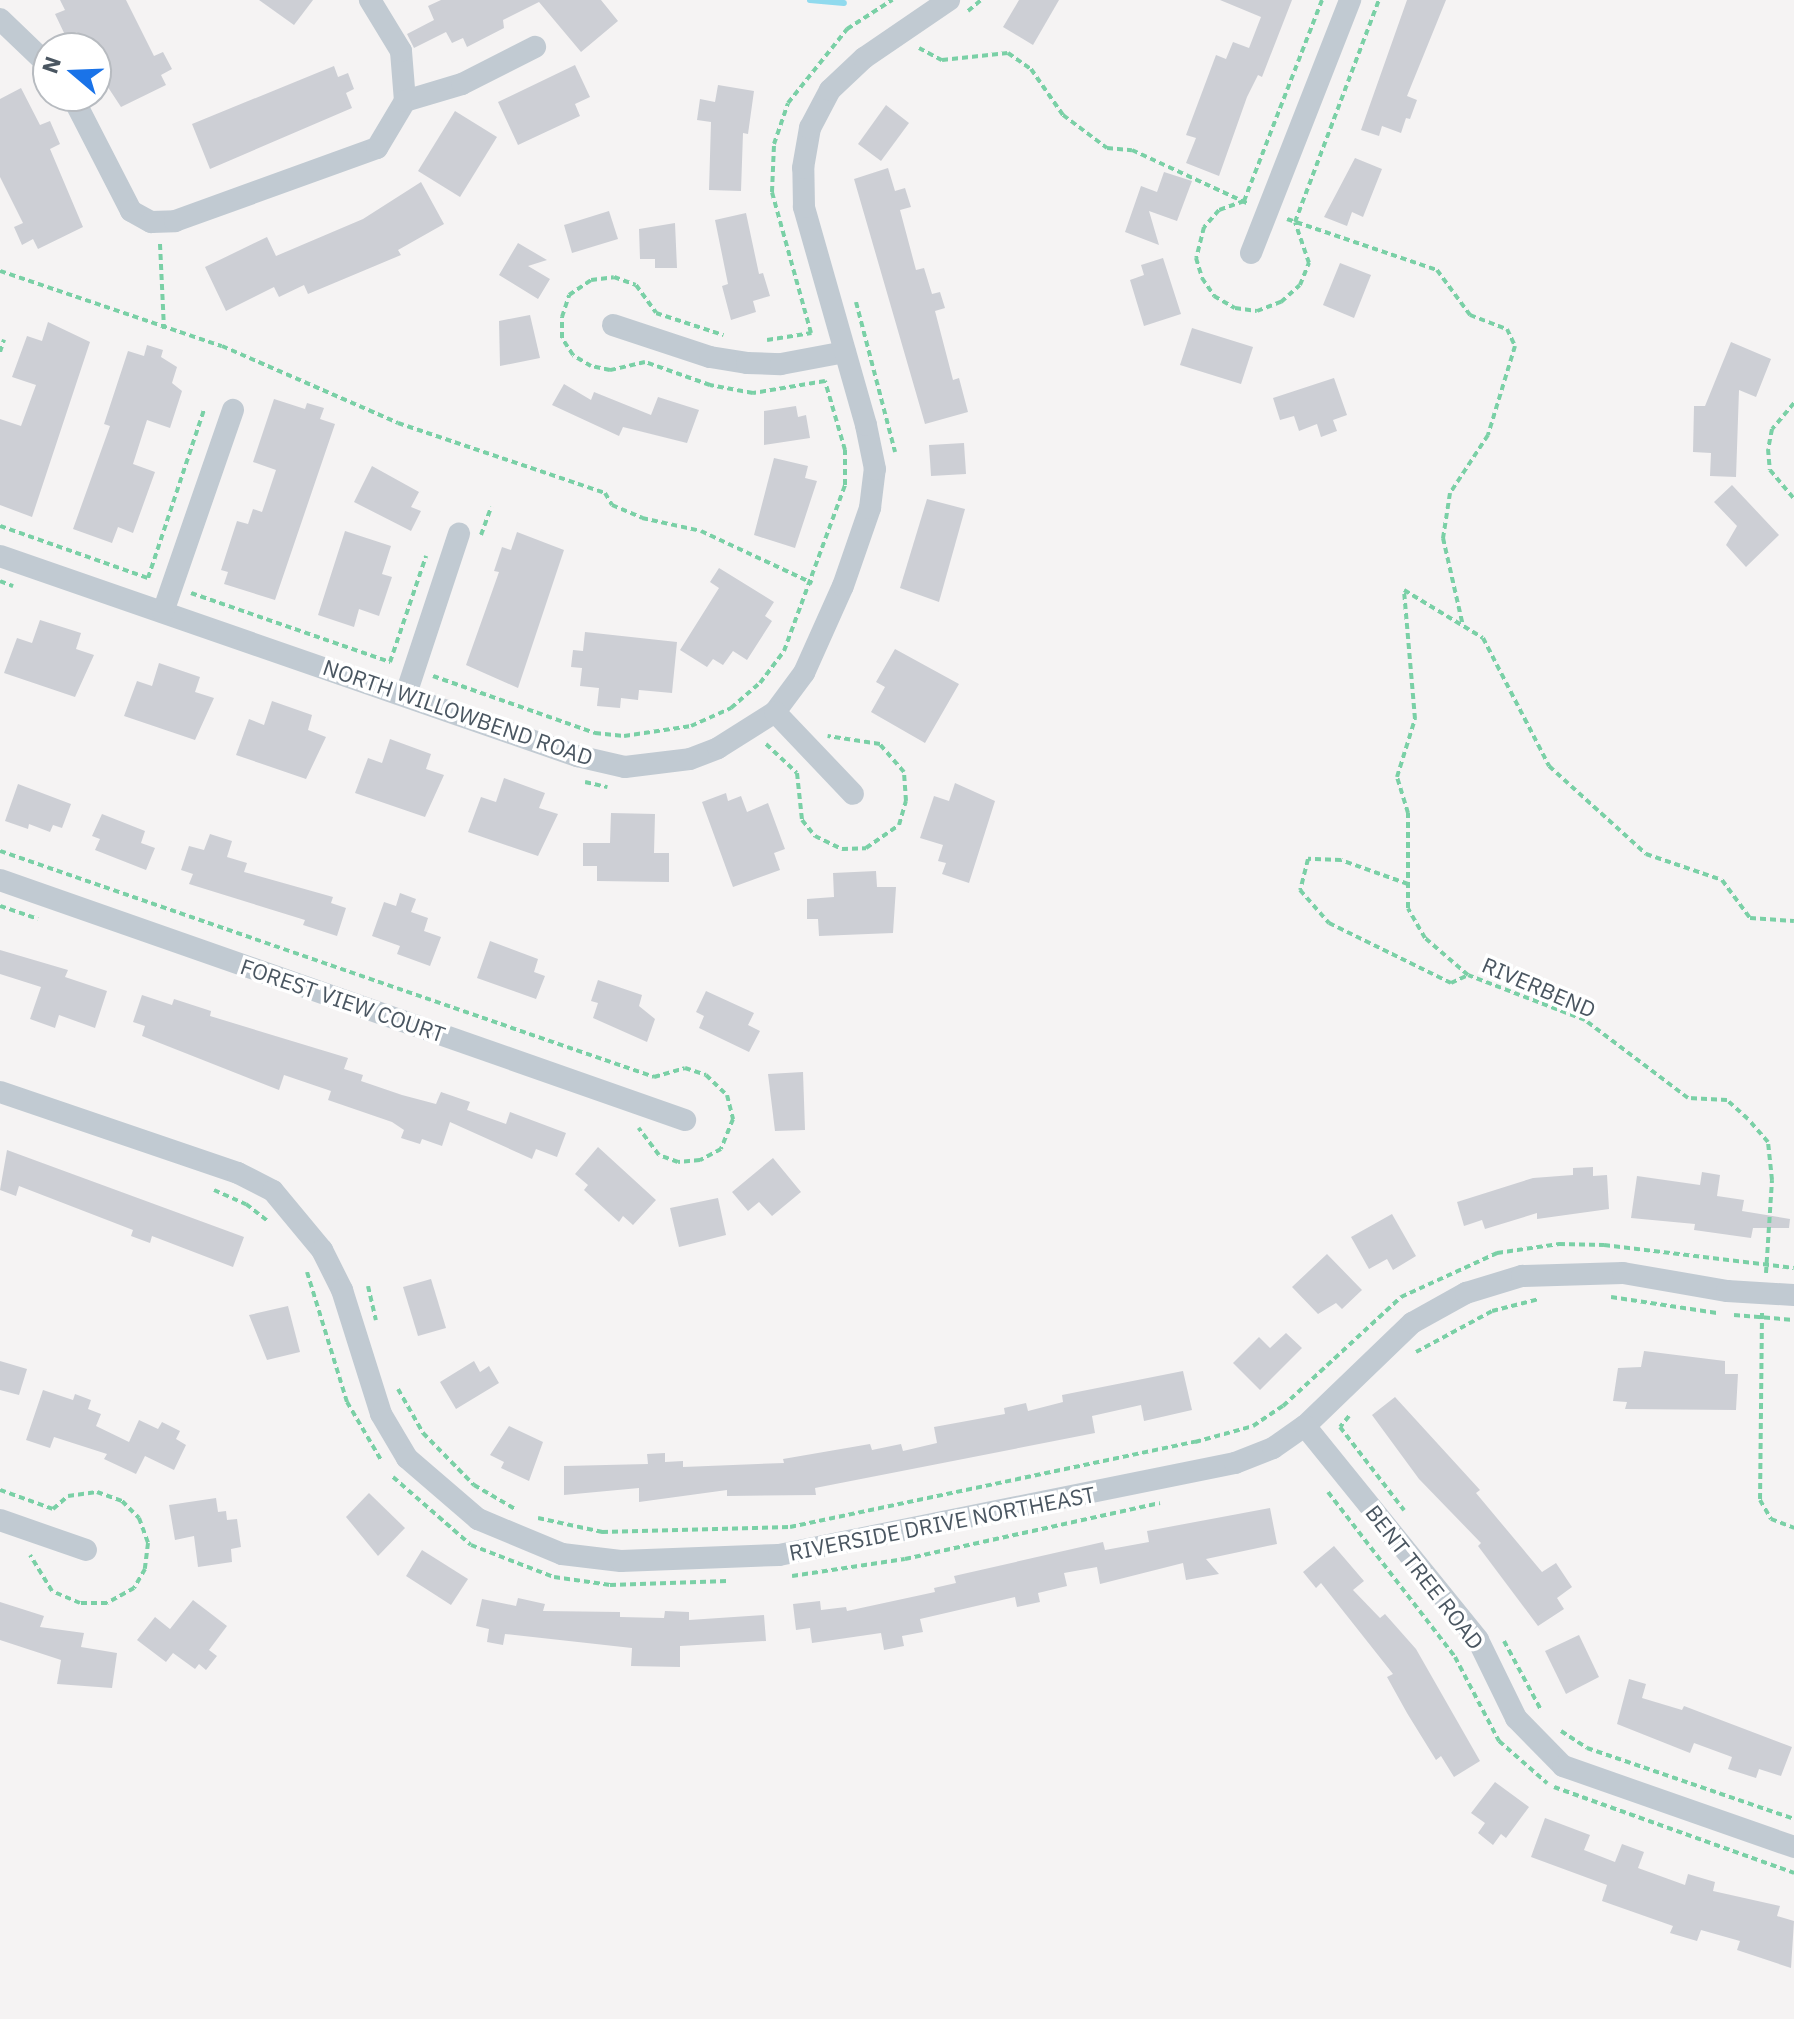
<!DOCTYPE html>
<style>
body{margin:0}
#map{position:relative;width:1794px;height:2019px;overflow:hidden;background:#f5f3f3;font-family:"IBM Plex Sans",sans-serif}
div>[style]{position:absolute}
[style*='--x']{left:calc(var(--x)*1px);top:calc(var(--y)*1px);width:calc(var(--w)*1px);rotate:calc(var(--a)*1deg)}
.stream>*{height:6px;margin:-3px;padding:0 3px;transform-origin:3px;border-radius:3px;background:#90daee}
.building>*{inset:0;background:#cdcfd5}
.path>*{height:4px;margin-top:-2px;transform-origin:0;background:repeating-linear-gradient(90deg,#7ad0a6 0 6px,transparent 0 10px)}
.minor>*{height:22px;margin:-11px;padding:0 11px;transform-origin:11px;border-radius:11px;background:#c1cad2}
span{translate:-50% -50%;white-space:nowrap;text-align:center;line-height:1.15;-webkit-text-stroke:7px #fff;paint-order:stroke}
.street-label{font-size:22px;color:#4a5661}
.north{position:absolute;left:32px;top:32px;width:80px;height:80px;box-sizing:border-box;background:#fff;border:2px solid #b7bbc0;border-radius:50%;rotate:289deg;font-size:22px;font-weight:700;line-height:32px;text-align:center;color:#4a5661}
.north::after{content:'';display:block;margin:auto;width:28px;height:36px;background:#1a73e8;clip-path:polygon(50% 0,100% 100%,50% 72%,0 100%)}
</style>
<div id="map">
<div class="stream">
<div style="--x:810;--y:0;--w:34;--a:5"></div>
</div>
<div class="building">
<div style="clip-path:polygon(60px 0,126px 0,154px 56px,163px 52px,172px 69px,161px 75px,166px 85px,121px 107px,96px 69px,96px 48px,85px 48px,77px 32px,66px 37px,55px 14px,65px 10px)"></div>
<div style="clip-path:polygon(259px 0,313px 0,294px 25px)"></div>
<div style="clip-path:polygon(441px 0,601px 0,618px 21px,581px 52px,539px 2px,503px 20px,504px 28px,467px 47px,463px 38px,452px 43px,446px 32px,414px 48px,407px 34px,434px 20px,428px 6px)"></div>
<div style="clip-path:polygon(1019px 0,1059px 0,1033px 45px,1003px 27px)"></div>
<div style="clip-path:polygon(1220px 0,1292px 0,1262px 77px,1258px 75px,1247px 97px,1219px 176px,1186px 163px,1196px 138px,1186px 135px,1216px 55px,1226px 59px,1233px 42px,1249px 48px,1261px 17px)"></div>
<div style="clip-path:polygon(1407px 0,1446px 0,1407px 96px,1417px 100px,1410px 119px,1406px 118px,1401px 133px,1382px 126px,1379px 136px,1361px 130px)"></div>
<div style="clip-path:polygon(575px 65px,590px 97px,575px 104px,580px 116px,518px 145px,498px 102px)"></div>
<div style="clip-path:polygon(334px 66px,338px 77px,348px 73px,354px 89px,346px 93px,352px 108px,210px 169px,192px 124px)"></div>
<div style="clip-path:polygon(718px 85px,754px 91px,748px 134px,743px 133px,741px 191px,709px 190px,711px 122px,697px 120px,700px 99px,715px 102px)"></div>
<div style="clip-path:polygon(21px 88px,40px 125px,50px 121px,60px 144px,50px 149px,83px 227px,38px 249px,33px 239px,22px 245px,14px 227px,23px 223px,0 177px,0 99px)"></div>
<div style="clip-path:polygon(886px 105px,909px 123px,881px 161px,858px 144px)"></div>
<div style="clip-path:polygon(455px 111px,497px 137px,460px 197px,418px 171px)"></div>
<div style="clip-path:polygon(1355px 158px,1382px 169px,1363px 217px,1352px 212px,1347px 226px,1324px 217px)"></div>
<div style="clip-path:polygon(888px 168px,895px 191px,905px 188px,911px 207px,900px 210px,916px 270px,924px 268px,932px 294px,940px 292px,945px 308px,935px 311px,953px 380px,959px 378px,968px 412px,925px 424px,854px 179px)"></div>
<div style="clip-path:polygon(1164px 172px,1192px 181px,1177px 221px,1149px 211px,1159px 245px,1125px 232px,1141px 186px,1157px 192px)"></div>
<div style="clip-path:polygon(421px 182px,444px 224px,398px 250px,401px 255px,308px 294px,304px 285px,279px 297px,274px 287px,226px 311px,205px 267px,267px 237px,276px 256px,363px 219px)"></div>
<div style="clip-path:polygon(609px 211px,618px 239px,572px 253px,564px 225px)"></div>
<div style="clip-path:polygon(746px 213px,759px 274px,763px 273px,770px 296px,753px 301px,756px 312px,731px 320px,722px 286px,728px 284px,715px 220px)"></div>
<div style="clip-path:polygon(675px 223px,677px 268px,655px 268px,655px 259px,640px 259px,639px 229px)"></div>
<div style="clip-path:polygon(518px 243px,547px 260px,528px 266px,550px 279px,538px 299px,499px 275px)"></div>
<div style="clip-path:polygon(1163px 258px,1181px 314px,1144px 326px,1130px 280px,1144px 275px,1141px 265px)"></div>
<div style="clip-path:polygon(1340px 263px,1371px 275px,1354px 318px,1323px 305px)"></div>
<div style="clip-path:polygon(530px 315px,540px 358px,500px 366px,499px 321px)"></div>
<div style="clip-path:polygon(48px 322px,90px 342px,32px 517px,0 505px,0 419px,21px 426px,36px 385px,12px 377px,27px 336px,42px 341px)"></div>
<div style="clip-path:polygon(1192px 328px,1253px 347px,1241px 384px,1180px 365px)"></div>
<div style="clip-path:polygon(1731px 342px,1771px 359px,1756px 397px,1739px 390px,1736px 477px,1710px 476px,1711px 453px,1693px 452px,1694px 406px,1705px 406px)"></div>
<div style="clip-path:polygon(147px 345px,163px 350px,161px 357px,177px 367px,172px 383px,182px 391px,170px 428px,147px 420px,133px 464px,155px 472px,133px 533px,118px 527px,112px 543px,73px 529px,110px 426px,104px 424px,128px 351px,144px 356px)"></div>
<div style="clip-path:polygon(1334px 378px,1347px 415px,1333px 420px,1337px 431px,1321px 437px,1317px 424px,1299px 431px,1294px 416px,1280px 420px,1273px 398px)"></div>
<div style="clip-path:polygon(564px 384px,591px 400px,594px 392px,651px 415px,658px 397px,699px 410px,687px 443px,623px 427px,619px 436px,552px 405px)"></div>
<div style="clip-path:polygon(274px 399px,305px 409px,307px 403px,324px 408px,320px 419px,335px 424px,275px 600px,224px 584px,228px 572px,221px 570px,237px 521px,248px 524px,253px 509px,262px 512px,276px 470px,253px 462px)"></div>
<div style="clip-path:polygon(796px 406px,798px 417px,806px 415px,810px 438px,764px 445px,764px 411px)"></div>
<div style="clip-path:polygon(964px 443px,966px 474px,931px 476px,929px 445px)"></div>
<div style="clip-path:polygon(774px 458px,808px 466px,805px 478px,817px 481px,795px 548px,754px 535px)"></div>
<div style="clip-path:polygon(372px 466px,419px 492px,411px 507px,421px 511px,411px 531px,354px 502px)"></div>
<div style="clip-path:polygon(1732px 485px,1779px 535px,1746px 567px,1726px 545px,1737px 526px,1714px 502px)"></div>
<div style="clip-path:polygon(927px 499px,965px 509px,939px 602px,900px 588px)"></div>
<div style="clip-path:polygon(345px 531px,391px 546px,382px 574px,392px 577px,379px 616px,359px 609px,354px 627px,318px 615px)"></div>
<div style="clip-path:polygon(517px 532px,564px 550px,518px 688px,466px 665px,499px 572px,494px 571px,502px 547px,511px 550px)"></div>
<div style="clip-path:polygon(719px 568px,774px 602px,765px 616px,772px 621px,747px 660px,733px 651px,723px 665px,713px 659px,707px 667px,680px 650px,719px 588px,710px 582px)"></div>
<div style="clip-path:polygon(40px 620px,81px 633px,76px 649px,94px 655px,75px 697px,4px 673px,17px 638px,32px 643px)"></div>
<div style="clip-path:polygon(585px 632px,677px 642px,672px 693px,639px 690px,638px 700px,621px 698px,620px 708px,597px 706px,599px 688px,580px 686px,582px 668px,571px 667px,573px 650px,583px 651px)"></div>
<div style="clip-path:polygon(895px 649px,959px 684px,925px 743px,871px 712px,885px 687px,876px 682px)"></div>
<div style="clip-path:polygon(159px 663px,200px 677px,195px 692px,214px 698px,195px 740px,124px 716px,137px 681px,152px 686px)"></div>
<div style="clip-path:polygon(272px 701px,312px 715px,308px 730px,326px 737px,306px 779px,236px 755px,249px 719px,264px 725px)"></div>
<div style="clip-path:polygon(390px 739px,431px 754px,426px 769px,444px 775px,425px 817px,355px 793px,368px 758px,382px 763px)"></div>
<div style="clip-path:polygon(504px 778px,545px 793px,539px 808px,558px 814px,538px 856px,468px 832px,481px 797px,496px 802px)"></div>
<div style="clip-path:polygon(955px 783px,995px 801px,969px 883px,942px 874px,946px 863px,938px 861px,943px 845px,920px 838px,934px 796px,949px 801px)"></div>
<div style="clip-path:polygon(18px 784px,71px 804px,62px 828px,53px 825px,50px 832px,29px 824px,28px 829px,5px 821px)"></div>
<div style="clip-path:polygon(726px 793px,728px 801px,741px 796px,747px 812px,768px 803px,785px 849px,774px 853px,780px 870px,733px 887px,702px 802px)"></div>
<div style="clip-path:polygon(611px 813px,655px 814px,654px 853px,669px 853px,669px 882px,597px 881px,597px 866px,583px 866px,583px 843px,610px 843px)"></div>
<div style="clip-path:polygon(102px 814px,145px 831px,141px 843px,155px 848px,146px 870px,95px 850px,100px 839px,92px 836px)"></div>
<div style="clip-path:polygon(210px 834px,232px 841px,227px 857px,247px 863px,244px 872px,333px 897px,331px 903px,346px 908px,337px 936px,303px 925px,305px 920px,189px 884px,193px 874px,181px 870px,189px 846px,204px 850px)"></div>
<div style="clip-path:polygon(876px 871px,877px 887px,896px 887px,893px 933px,819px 936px,818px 919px,807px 919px,807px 899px,834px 897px,833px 873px)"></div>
<div style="clip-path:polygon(400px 893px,416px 899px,411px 912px,428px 918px,424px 931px,441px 937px,430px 966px,397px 954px,400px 946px,372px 936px,384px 902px,396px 906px)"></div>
<div style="clip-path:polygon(490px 941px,538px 959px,534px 972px,545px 976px,536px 999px,477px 978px)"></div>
<div style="clip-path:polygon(0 950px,68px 970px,65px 977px,107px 991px,95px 1028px,59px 1015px,55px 1028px,30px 1019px,41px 987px,0 974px)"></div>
<div style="clip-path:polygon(598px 980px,642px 995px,639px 1006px,655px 1019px,647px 1042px,593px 1018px,598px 1003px,591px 1001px)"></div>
<div style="clip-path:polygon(706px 991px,754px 1013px,748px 1025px,760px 1031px,749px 1052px,699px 1028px,704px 1016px,696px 1012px)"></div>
<div style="clip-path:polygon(142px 995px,172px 1005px,174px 999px,211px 1011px,210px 1016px,348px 1058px,344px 1069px,363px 1075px,361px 1081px,402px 1095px,436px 1104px,441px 1092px,470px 1102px,467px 1110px,506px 1124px,510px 1112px,566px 1133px,557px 1157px,536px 1149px,532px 1159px,450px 1122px,442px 1146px,422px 1139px,420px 1144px,401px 1138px,404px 1130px,392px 1122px,328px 1100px,331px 1091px,284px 1075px,279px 1090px,142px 1036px,145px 1026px,133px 1022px)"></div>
<div style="clip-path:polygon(803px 1072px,805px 1130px,775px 1131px,768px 1074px)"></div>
<div style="clip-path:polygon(598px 1147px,656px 1200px,633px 1225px,623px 1216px,619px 1222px,584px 1190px,588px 1185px,575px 1174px)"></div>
<div style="clip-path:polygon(7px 1150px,244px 1237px,233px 1267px,152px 1236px,150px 1243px,131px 1236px,133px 1230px,19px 1186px,16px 1196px,0 1190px)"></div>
<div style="clip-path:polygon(773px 1158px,801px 1192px,772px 1216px,759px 1202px,748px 1211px,732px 1192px)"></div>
<div style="clip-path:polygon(1593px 1167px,1593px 1176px,1607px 1175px,1609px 1209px,1537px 1219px,1537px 1213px,1485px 1229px,1482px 1220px,1464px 1226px,1457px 1202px,1533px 1178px,1573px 1175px,1573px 1168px)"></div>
<div style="clip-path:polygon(1702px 1172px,1720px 1175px,1717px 1196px,1744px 1200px,1742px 1211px,1790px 1219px,1789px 1228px,1753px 1228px,1751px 1238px,1694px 1230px,1695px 1224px,1631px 1218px,1637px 1176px,1700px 1185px)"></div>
<div style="clip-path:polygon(718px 1198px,726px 1235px,679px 1247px,670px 1208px)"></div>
<div style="clip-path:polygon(1392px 1214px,1416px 1256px,1393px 1270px,1387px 1259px,1369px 1269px,1351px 1237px)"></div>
<div style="clip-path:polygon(1327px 1254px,1362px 1290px,1342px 1309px,1336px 1303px,1318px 1314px,1292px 1287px)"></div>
<div style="clip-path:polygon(431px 1279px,446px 1328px,418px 1336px,403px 1287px)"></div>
<div style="clip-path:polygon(288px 1306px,300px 1352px,267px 1360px,249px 1315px)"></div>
<div style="clip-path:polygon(1286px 1333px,1302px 1348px,1260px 1390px,1233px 1363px,1259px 1337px,1270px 1348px)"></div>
<div style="clip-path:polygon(1644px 1351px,1725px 1361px,1725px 1374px,1738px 1374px,1736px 1410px,1625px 1409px,1627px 1402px,1613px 1401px,1618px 1368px,1641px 1367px)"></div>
<div style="clip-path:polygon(0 1361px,27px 1369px,19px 1395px,0 1390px)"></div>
<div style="clip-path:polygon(474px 1361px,480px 1372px,489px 1366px,499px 1383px,456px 1409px,440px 1382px)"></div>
<div style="clip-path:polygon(1183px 1371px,1192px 1410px,1144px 1421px,1141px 1405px,1092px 1416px,1095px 1433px,815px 1488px,816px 1495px,727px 1496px,727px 1490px,639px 1502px,639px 1488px,564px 1495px,564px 1466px,648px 1464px,647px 1454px,665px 1453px,665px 1462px,683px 1461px,683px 1467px,784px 1463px,783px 1459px,870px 1444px,872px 1450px,901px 1444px,903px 1451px,937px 1443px,934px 1427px,1005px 1414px,1004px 1408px,1026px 1403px,1028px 1411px,1063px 1402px,1062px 1395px)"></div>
<div style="clip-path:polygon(43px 1390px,73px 1400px,75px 1394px,91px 1400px,88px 1409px,101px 1414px,96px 1426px,129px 1442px,139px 1420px,158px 1429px,162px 1422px,180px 1431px,176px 1439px,186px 1445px,174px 1470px,145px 1456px,136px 1474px,104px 1459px,107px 1454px,54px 1437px,50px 1448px,26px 1440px)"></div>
<div style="clip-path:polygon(1395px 1397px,1480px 1490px,1476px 1493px,1542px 1572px,1556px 1563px,1572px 1587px,1557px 1598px,1564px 1609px,1538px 1626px,1478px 1546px,1481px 1543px,1419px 1479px,1372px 1415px)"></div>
<div style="clip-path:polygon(509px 1426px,543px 1442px,529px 1481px,501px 1468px,504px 1462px,490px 1455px)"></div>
<div style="clip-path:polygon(369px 1493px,405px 1528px,378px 1556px,346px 1517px)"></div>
<div style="clip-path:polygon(216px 1498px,218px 1512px,226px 1511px,227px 1520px,237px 1519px,241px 1547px,231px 1549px,232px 1562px,198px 1567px,194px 1536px,175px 1540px,169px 1505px)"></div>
<div style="clip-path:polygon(1270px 1508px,1277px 1544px,1206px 1559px,1219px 1574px,1186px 1580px,1183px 1563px,1100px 1584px,1097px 1567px,1064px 1573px,1067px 1586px,1038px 1593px,1040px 1602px,1017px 1607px,1015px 1597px,920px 1619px,923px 1632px,902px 1636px,904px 1646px,884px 1650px,881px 1633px,812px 1643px,810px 1628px,796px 1630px,793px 1604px,820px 1601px,821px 1610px,846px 1607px,847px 1611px,935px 1592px,934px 1588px,956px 1583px,954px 1576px,1103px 1542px,1105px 1550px,1149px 1542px,1147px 1531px)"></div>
<div style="clip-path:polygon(1334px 1546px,1364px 1581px,1353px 1590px,1380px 1618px,1385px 1614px,1416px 1649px,1480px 1761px,1454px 1777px,1441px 1756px,1436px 1760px,1407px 1713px,1387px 1677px,1393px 1674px,1321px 1583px,1316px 1588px,1303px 1572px)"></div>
<div style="clip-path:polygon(422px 1550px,468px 1579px,451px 1605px,406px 1576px)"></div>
<div style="clip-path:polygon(518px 1598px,545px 1604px,543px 1611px,620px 1612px,620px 1617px,664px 1618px,665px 1611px,689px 1612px,689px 1620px,764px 1615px,766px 1641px,680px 1646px,680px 1667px,631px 1666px,632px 1648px,505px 1634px,503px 1645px,487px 1642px,489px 1629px,476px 1626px,482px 1599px,516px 1606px)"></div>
<div style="clip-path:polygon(193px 1600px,227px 1626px,209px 1650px,217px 1656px,206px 1670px,199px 1664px,195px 1669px,173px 1653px,166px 1662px,137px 1640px,155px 1617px,170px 1629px)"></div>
<div style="clip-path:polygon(0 1602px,44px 1616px,40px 1627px,84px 1633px,81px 1647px,117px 1653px,112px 1688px,57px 1684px,61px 1660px,0 1640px)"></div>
<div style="clip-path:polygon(1579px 1635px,1599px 1677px,1566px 1694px,1545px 1651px)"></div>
<div style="clip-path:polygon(1629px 1679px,1646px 1684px,1642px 1698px,1682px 1710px,1684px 1706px,1792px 1747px,1781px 1776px,1759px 1769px,1756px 1778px,1728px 1769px,1732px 1757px,1694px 1743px,1690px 1753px,1617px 1724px)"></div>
<div style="clip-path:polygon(1495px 1782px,1529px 1807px,1506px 1838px,1501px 1834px,1493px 1845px,1478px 1833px,1485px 1823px,1471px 1813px)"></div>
<div style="clip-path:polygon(1545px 1818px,1590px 1835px,1584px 1850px,1615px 1862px,1622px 1844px,1644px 1852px,1638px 1868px,1685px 1885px,1688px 1874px,1715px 1882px,1713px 1891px,1780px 1906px,1777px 1916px,1794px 1921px,1791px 1968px,1737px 1950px,1740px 1941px,1701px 1930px,1697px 1941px,1670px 1933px,1673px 1926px,1602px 1901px,1607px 1885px,1531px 1857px)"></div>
</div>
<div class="path">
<div style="--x:1322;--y:0;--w:216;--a:111.2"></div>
<div style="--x:1244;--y:201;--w:27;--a:160"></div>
<div style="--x:1219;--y:210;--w:23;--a:131"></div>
<div style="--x:1204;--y:227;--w:32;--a:104"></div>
<div style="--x:1196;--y:258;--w:21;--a:73"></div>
<div style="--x:1202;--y:278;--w:22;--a:56"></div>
<div style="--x:1214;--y:296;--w:24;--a:30"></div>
<div style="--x:1235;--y:308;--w:22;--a:8"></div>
<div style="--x:1257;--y:311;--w:26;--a:-21"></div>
<div style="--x:1281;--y:302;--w:25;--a:-42"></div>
<div style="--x:1300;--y:285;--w:24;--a:-68"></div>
<div style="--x:1309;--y:263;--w:43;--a:-108.9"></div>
<div style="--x:1295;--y:222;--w:237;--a:-69.3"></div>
<div style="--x:968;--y:11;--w:17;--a:-40"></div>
<div style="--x:919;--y:48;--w:26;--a:28"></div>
<div style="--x:942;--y:60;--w:66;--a:-6.1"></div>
<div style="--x:1008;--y:53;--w:28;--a:35"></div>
<div style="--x:1031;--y:69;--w:56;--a:55.2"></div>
<div style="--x:1063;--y:115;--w:55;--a:36.9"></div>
<div style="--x:1107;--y:148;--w:25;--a:5"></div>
<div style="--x:1132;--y:150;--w:129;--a:24.8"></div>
<div style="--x:1287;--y:219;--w:158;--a:18.8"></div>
<div style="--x:1437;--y:270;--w:56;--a:53.7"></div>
<div style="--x:1470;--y:315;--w:40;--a:21"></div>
<div style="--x:1507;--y:329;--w:19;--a:65"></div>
<div style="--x:1515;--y:346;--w:93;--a:106.9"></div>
<div style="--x:1488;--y:435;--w:69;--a:123.2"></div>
<div style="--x:1450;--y:493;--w:46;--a:98.8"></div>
<div style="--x:1443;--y:538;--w:90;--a:77.2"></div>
<div style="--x:160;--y:244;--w:85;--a:87.3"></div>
<div style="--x:0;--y:271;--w:234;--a:18.7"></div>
<div style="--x:222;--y:346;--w:192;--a:23.6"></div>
<div style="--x:398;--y:423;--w:219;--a:18.7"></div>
<div style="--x:605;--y:493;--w:14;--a:60"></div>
<div style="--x:612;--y:505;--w:33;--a:23"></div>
<div style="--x:642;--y:518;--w:60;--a:12.4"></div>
<div style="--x:701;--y:531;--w:123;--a:25.1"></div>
<div style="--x:856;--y:302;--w:155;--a:75.4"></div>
<div style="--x:767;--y:340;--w:45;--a:-9"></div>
<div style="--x:811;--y:333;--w:146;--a:-105.5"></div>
<div style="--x:772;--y:192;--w:48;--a:-87.6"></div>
<div style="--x:774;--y:144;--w:43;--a:-71.1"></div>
<div style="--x:788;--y:103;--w:95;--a:-51.4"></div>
<div style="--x:847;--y:29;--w:54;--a:-32.8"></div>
<div style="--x:0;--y:352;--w:13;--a:-72"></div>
<div style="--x:1794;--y:403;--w:34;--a:130"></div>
<div style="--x:1772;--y:429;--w:20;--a:101"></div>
<div style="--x:1768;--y:449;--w:21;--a:85"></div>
<div style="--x:1770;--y:470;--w:38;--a:50"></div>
<div style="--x:0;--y:526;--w:157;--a:19.4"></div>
<div style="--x:148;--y:578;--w:177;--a:-71.6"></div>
<div style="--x:481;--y:535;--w:30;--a:-70"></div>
<div style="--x:0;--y:581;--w:14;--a:21"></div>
<div style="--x:191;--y:593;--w:211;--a:19.1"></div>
<div style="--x:390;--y:662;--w:112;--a:-71.2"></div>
<div style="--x:433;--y:676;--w:172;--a:19.4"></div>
<div style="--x:595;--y:733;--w:29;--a:6"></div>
<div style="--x:624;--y:736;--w:68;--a:-8.5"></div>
<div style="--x:691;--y:726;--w:44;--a:-24.2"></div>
<div style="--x:731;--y:708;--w:38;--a:-41"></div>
<div style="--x:760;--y:683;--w:40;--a:-53"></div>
<div style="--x:784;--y:651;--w:177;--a:-69.8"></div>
<div style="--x:845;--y:485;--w:35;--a:-90"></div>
<div style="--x:845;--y:450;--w:72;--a:-106.2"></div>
<div style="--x:825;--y:381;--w:73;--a:170.5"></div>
<div style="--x:753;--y:393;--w:44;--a:-169.5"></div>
<div style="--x:710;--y:385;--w:69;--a:-160.5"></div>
<div style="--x:645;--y:362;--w:36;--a:167"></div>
<div style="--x:610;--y:370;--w:19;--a:-168"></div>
<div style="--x:591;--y:366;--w:21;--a:-149"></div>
<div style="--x:573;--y:355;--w:20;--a:-123"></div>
<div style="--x:562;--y:338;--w:21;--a:-90"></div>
<div style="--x:562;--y:317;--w:23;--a:-72"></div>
<div style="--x:569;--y:295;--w:27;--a:-34"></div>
<div style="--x:591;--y:280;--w:23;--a:-7"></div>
<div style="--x:614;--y:277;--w:23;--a:20"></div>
<div style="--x:636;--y:285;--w:34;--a:54"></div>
<div style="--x:656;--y:313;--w:71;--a:18.2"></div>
<div style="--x:766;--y:744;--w:42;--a:43.1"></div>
<div style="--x:797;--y:773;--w:47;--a:83.9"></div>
<div style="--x:802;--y:820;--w:21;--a:51"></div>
<div style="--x:815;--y:836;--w:30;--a:26"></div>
<div style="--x:842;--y:849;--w:24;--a:-2"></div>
<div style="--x:866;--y:848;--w:40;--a:-34.9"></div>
<div style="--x:899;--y:825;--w:25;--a:-74"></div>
<div style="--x:906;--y:801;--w:29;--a:-94"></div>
<div style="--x:904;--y:772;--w:37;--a:-131"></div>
<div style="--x:880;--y:744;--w:53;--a:-171.3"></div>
<div style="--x:585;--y:782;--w:23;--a:13"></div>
<div style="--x:0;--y:851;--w:692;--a:19.06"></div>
<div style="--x:654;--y:1077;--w:32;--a:-16"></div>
<div style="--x:685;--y:1068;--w:22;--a:18"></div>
<div style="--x:706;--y:1075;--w:29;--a:44"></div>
<div style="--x:727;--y:1095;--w:25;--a:76"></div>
<div style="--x:733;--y:1119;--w:32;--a:112"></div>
<div style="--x:721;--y:1149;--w:24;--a:152"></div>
<div style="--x:700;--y:1160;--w:22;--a:175"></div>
<div style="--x:678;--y:1162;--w:20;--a:-160"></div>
<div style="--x:659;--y:1155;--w:34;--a:-127"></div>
<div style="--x:1408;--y:884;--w:71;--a:-160.3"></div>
<div style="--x:1341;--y:860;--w:33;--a:-178"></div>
<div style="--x:1308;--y:859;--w:32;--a:104"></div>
<div style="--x:1300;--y:890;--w:44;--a:48.7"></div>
<div style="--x:1329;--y:923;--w:136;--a:26.2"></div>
<div style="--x:1451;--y:983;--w:19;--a:-25"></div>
<div style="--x:0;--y:906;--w:40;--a:18.9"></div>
<div style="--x:214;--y:1190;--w:35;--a:24"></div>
<div style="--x:246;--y:1204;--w:28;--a:38"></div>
<div style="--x:307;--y:1272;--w:136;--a:72.9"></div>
<div style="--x:347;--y:1402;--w:67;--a:59.6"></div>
<div style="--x:1766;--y:1273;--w:93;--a:-86.3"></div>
<div style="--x:1772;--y:1180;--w:38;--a:-96"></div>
<div style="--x:1768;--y:1142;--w:30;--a:-131"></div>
<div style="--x:1748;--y:1119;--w:28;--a:-138"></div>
<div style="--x:1727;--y:1100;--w:39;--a:-177"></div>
<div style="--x:1688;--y:1098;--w:129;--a:-142.9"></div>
<div style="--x:1585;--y:1020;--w:125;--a:-159"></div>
<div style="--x:1468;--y:975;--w:57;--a:-139.3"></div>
<div style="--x:1425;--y:938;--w:34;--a:-120"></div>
<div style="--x:1408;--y:908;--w:95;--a:-90"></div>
<div style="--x:1408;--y:813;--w:38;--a:-107"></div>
<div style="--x:1397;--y:777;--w:61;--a:-72.8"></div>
<div style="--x:1415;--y:719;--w:129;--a:-94.9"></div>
<div style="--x:1404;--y:590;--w:92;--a:31.3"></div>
<div style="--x:1483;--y:638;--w:144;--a:62.7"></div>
<div style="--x:1549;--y:766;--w:131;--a:42.2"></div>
<div style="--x:1646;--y:854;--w:80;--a:18.9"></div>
<div style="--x:1722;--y:880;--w:47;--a:53.6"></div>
<div style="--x:1750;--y:918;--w:44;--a:3.9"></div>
<div style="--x:368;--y:1286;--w:35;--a:77"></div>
<div style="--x:1611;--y:1297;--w:107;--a:8.6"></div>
<div style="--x:1762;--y:1313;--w:187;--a:90.6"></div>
<div style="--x:1760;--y:1500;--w:22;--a:60"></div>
<div style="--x:1771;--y:1519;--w:25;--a:21"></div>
<div style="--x:1734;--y:1315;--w:60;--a:4.8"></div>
<div style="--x:1416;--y:1352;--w:86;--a:-28.3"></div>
<div style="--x:1492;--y:1311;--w:49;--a:-14.3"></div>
<div style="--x:398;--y:1389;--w:51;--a:60.4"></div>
<div style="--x:423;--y:1433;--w:73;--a:45.6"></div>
<div style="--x:474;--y:1485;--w:48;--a:30.3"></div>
<div style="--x:1349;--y:1416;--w:14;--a:129"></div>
<div style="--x:1340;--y:1427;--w:105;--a:52.4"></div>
<div style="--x:393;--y:1477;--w:103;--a:41.1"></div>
<div style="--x:471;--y:1545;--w:89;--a:21.1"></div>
<div style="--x:554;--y:1577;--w:57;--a:8.1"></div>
<div style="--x:610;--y:1585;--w:118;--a:-1.9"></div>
<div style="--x:0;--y:1490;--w:56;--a:19.7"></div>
<div style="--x:53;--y:1509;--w:20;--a:-41"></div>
<div style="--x:68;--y:1496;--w:29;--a:-8"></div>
<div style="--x:97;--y:1492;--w:27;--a:20"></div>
<div style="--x:122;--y:1501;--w:24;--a:45"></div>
<div style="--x:139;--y:1518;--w:27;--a:70"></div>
<div style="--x:148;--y:1543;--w:26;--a:97"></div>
<div style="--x:145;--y:1569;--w:22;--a:120"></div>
<div style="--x:134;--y:1588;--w:31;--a:151"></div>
<div style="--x:107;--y:1603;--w:27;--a:180"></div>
<div style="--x:80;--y:1603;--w:30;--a:-157"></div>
<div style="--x:52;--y:1591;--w:42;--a:-121.4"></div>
<div style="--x:1328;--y:1492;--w:208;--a:52.4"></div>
<div style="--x:1455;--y:1657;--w:95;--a:62.4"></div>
<div style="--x:1499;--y:1741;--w:64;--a:41.2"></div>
<div style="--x:538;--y:1518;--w:66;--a:12.3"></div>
<div style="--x:602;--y:1532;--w:188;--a:-1.5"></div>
<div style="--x:790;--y:1527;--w:414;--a:-11.9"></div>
<div style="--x:1195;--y:1442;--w:60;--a:-15.4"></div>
<div style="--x:1253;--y:1426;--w:36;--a:-34"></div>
<div style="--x:1283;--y:1406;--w:161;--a:-42.7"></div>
<div style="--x:1401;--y:1297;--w:106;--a:-24.6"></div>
<div style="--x:1497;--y:1253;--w:63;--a:-8.3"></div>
<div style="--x:1559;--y:1244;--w:45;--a:1.3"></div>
<div style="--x:1604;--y:1245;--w:191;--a:6.9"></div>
<div style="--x:792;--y:1576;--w:114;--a:-8.6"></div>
<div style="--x:905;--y:1559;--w:261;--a:-12.4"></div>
<div style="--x:1504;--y:1641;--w:78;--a:61.8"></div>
<div style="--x:1561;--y:1731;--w:31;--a:33"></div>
<div style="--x:1587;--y:1748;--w:219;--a:18.9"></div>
<div style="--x:1554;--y:1787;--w:255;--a:19.7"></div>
</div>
<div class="minor">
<div style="--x:0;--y:19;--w:66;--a:43.8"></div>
<div style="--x:72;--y:96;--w:129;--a:62.8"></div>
<div style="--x:131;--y:211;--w:23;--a:29"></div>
<div style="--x:151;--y:222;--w:24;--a:-2"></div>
<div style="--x:175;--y:221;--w:215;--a:-19.9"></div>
<div style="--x:377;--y:148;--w:55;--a:-59.2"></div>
<div style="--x:405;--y:101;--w:50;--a:-94.6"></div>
<div style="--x:401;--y:51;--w:60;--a:-121.3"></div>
<div style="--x:405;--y:101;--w:59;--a:-16.6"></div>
<div style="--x:462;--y:84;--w:82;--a:-26.9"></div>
<div style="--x:1251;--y:253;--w:272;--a:-68.6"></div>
<div style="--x:613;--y:325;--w:102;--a:18.3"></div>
<div style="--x:710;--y:357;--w:37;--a:9"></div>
<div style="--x:747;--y:363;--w:34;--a:2"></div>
<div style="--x:781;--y:364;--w:65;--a:-10.6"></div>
<div style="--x:0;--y:556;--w:611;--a:19.12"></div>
<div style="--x:577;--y:756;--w:49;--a:12.9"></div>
<div style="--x:625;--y:767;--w:65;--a:-7"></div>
<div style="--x:690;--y:759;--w:30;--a:-21"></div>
<div style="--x:718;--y:748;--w:67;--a:-32.3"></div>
<div style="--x:775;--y:712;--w:49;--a:-53.4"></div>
<div style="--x:804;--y:673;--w:95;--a:-65.9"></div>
<div style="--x:843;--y:586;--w:83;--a:-70.9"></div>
<div style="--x:870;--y:508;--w:39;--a:-83"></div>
<div style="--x:875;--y:469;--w:45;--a:-101.6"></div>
<div style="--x:866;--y:425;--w:227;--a:-105.9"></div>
<div style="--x:804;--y:207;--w:39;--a:-91"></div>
<div style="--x:803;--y:168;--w:41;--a:-80.1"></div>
<div style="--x:810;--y:128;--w:43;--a:-62.2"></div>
<div style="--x:830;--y:90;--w:47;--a:-43.3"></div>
<div style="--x:864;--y:58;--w:103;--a:-34.3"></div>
<div style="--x:163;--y:612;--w:214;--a:-70.9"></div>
<div style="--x:406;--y:694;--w:169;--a:-71.7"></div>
<div style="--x:775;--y:712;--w:113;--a:46.4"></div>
<div style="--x:0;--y:880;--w:726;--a:19.31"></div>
<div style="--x:0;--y:1092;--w:251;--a:18.8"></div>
<div style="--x:238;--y:1173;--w:39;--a:27"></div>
<div style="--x:273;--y:1191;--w:77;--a:50.3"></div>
<div style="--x:322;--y:1250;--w:45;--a:63.4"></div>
<div style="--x:342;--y:1290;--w:130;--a:72.5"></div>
<div style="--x:381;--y:1414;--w:51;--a:59.4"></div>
<div style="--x:407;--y:1458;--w:94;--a:40.7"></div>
<div style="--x:478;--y:1519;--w:91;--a:22.6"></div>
<div style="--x:562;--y:1554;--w:59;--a:6.8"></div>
<div style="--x:621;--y:1561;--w:158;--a:-2.2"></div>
<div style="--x:779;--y:1555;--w:465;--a:-11.4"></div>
<div style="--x:1235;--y:1463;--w:41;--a:-21.5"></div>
<div style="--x:1273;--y:1448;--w:39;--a:-35"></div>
<div style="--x:1305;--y:1426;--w:149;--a:-43.9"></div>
<div style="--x:1412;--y:1323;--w:62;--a:-29.1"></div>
<div style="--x:1466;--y:1293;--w:59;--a:-16.9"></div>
<div style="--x:1522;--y:1276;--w:101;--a:-1.7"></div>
<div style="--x:1623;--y:1273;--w:106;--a:9.8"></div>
<div style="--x:1727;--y:1291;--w:67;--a:3.4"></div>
<div style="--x:1305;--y:1426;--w:275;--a:51"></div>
<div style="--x:1478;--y:1640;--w:87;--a:64"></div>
<div style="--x:1516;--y:1718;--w:67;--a:45.6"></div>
<div style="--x:1563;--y:1766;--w:245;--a:19.3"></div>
<div style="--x:0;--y:1520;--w:91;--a:19.2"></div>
</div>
<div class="street-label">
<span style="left:458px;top:712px;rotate:19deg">NORTH WILLOWBEND ROAD</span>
<span style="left:1539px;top:987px;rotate:23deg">RIVERBEND</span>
<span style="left:343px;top:1000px;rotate:19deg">FOREST VIEW COURT</span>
<span style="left:942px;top:1523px;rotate:-11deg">RIVERSIDE DRIVE NORTHEAST</span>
<span style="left:1425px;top:1577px;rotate:52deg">BENT TREE ROAD</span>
</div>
<div class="north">N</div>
</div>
